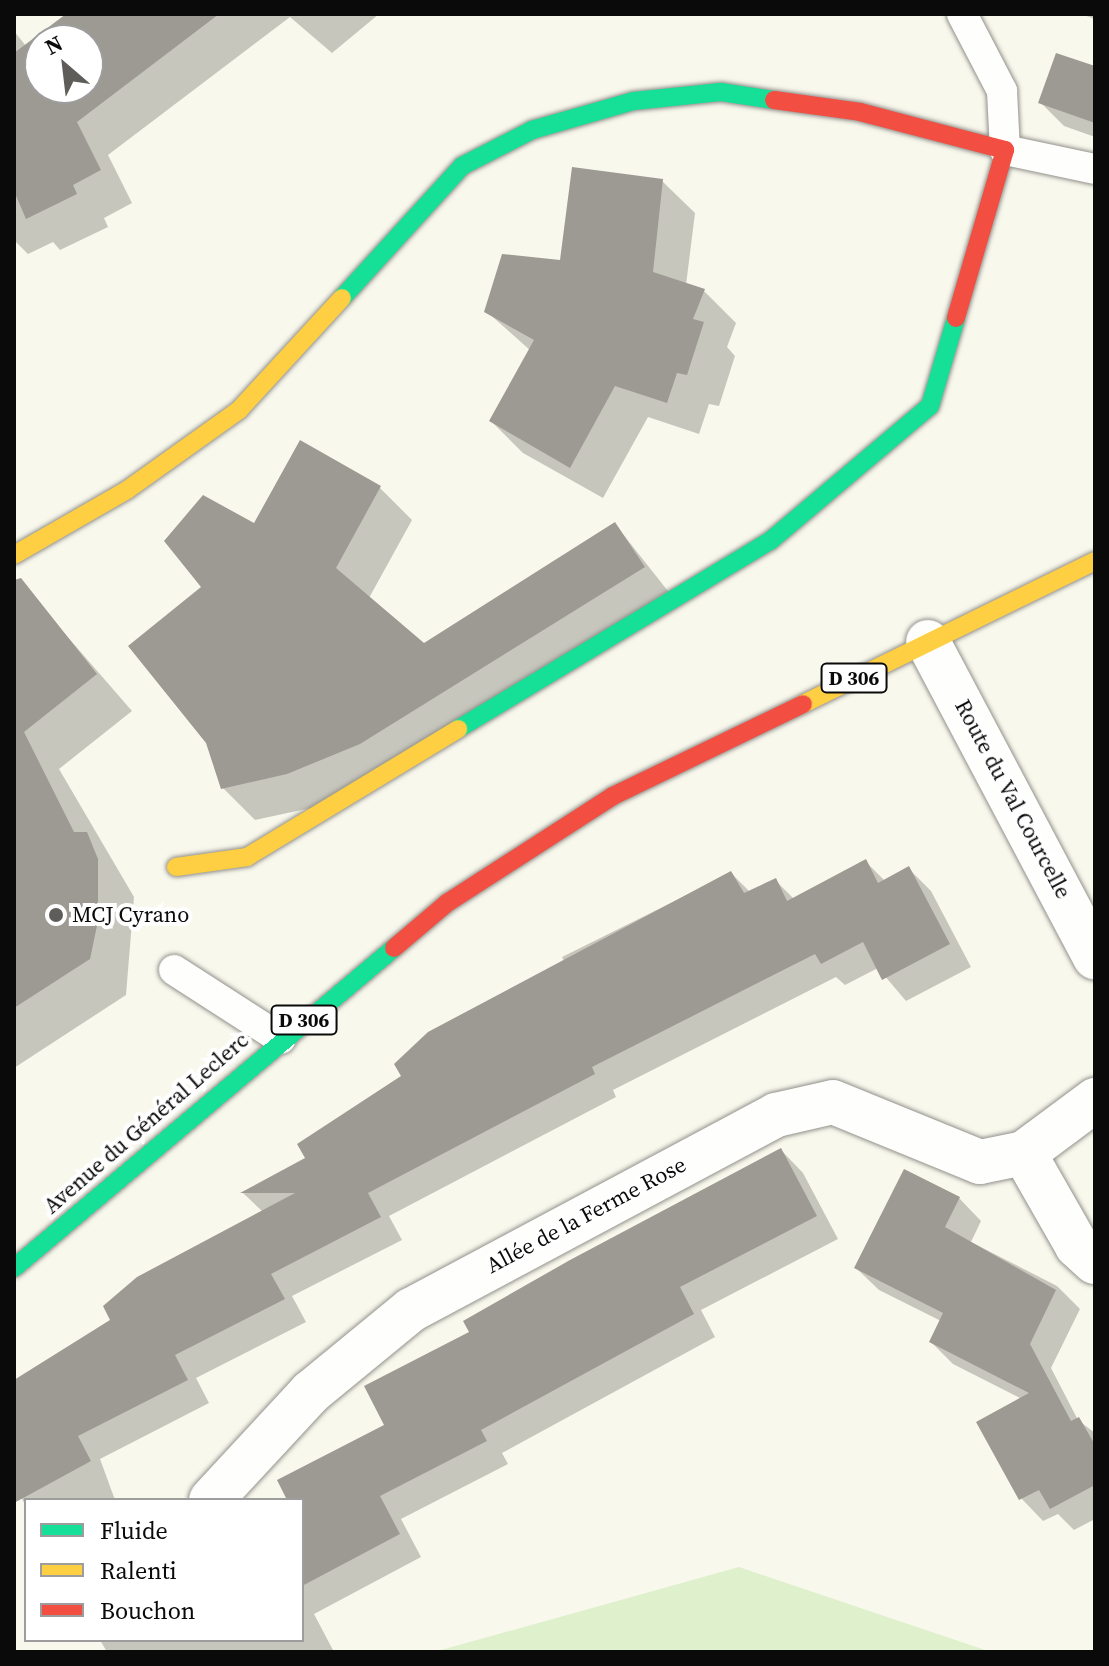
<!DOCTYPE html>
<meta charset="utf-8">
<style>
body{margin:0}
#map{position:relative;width:1109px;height:1666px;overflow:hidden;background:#f9f8ed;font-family:"Source Serif 4",serif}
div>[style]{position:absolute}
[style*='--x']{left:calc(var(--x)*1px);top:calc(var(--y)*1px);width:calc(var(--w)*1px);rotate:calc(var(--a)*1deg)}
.green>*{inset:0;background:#def0cc}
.shadow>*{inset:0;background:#0003}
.building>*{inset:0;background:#9c9a93}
.roads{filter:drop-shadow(0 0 2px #92918c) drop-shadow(0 0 2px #92918c)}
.lane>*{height:30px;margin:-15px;padding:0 15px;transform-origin:15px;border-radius:15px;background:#fefefc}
.street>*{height:44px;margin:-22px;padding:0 22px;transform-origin:22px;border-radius:22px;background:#fefefc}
.fast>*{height:18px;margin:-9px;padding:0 9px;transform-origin:9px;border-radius:9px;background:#16e098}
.slow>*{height:18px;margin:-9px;padding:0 9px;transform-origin:9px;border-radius:9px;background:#ffcf43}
.jam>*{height:18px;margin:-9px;padding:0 9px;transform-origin:9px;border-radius:9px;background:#f24e42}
.dots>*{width:22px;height:22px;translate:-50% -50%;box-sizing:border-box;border:4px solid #fff;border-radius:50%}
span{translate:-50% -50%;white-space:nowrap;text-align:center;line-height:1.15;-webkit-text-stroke:8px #fff;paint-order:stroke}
.shield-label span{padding:2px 6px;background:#fff;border:2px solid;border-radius:6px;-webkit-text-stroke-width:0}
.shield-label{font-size:20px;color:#0a0a0a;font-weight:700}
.street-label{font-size:22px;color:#0a0a0a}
.poi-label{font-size:22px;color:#0a0a0a}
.left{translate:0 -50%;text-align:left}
.frame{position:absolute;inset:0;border:16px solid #0a0a0a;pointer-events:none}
.legend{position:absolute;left:24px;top:1498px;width:280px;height:144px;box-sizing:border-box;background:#fff;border:2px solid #9d9d9d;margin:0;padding:10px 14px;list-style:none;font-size:24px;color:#0a0a0a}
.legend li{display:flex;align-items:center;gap:16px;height:40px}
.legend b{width:40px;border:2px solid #9d9d9d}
.north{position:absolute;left:24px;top:24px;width:80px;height:80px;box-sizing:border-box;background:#fff;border:2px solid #9d9d9d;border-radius:50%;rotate:332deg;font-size:22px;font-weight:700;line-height:32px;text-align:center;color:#0a0a0a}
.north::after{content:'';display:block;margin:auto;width:28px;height:36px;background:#5e5d59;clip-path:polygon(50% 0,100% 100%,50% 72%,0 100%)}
</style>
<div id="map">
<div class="green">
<div style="clip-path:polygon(739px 1567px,991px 1652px,434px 1652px)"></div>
</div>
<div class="shadow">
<div style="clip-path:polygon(evenodd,69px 14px,379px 14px,332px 53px,290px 17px,108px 155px,132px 203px,104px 218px,108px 227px,60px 250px,53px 242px,28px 254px,14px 240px,14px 31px,26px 46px,69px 14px,40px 40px,88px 40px,88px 88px,40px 88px,40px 40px)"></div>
<div style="clip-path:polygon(1081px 14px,1095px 14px,1095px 19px)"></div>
<div style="clip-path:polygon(1095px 69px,1095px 137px,1064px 126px,1040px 102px)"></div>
<div style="clip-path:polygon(662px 181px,695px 213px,686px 285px,704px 291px,736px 323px,727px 347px,735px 356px,719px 406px,709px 404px,699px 434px,648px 417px,603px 498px,523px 453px,491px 421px,531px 351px,486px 311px,562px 262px)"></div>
<div style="clip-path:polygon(380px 488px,412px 520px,369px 598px,424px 645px,615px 524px,675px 600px,320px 806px,255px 820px,223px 788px,204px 588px,255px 526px)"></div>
<div style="clip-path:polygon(39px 604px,132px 711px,59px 769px,134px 897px,126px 995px,14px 1068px,14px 624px)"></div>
<div style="clip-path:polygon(865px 861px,885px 881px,909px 869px,931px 891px,971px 967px,906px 1001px,878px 968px,845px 985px,836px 977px,613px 1090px,616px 1097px,389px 1216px,402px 1240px,292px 1296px,306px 1322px,196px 1378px,209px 1403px,100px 1459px,115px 1500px,26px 1500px,26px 1506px,14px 1485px,14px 1395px,263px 1212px,243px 1193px,308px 1159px,566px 965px,562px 957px,731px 873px,750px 892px,775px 880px,794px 899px)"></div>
<div style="clip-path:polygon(781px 1150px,803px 1173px,838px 1239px,701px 1310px,715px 1337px,502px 1453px,508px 1464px,401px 1519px,421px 1557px,314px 1614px,334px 1652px,107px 1652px,100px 1640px,302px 1640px,302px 1500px,290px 1500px,387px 1426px,472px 1333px)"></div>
<div style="clip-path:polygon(959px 1198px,981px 1221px,971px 1242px,1057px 1286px,1080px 1309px,1051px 1368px,1078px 1420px,1095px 1433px,1095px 1519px,1074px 1530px,1058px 1514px,1043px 1521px,1021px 1498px,1022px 1399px,953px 1364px,931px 1342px,941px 1321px,879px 1290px,856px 1268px)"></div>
</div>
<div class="building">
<div style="clip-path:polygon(evenodd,66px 14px,219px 14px,77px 122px,101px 170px,73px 185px,77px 194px,26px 219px,14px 191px,14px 53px,66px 14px,40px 40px,88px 40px,88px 88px,40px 88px,40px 40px)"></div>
<div style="clip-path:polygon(1056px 53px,1095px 66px,1095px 123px,1038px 103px)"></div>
<div style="clip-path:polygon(572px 167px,663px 179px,653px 272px,705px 289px,693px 319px,704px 322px,687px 375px,677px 373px,667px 403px,615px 386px,570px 468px,489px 421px,534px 340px,484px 312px,502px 254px,560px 260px)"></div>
<div style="clip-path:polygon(300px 440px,381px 486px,336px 568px,424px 643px,615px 522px,645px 567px,360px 744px,287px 774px,221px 789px,206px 743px,128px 646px,201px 587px,164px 541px,203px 495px,254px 523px)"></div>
<div style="clip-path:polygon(21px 578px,97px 674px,24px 732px,74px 832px,87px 832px,98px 859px,98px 921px,90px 959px,14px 1008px,14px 580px)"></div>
<div style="clip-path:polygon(866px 859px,878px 883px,909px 866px,950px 944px,882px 980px,863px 942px,821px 964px,815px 954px,592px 1067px,595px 1074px,368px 1193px,381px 1217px,271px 1274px,285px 1299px,175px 1355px,188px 1380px,78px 1436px,91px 1461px,14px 1503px,14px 1380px,110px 1320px,103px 1306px,137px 1277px,295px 1193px,240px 1193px,305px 1158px,297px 1144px,401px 1076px,394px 1064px,428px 1032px,731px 871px,744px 893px,776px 878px,787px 901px)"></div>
<div style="clip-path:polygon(781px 1148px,817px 1216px,680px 1287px,694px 1314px,481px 1430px,487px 1441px,380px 1496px,400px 1534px,302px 1586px,302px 1500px,287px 1500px,277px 1480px,384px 1425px,364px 1386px,469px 1332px,463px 1321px,570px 1260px)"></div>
<div style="clip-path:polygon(904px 1169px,960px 1197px,945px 1227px,1056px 1290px,1030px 1344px,1071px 1421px,1079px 1417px,1095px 1445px,1095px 1485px,1050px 1509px,1039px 1490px,1019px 1500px,976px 1422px,1029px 1393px,929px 1342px,943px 1313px,854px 1268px)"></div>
</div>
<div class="roads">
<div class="lane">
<div style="--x:962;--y:14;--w:87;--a:62.5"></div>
<div style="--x:1002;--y:91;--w:59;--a:87.1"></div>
<div style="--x:1005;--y:150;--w:92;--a:11.9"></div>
<div style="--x:174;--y:970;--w:127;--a:32.8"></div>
</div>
<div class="street">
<div style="--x:928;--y:642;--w:357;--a:62.1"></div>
<div style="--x:1024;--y:1153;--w:107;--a:60.3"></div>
<div style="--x:1077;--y:1246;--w:24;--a:42"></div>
<div style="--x:211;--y:1500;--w:147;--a:-47.2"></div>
<div style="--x:311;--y:1392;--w:129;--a:-39.4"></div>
<div style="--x:411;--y:1310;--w:414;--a:-28.1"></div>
<div style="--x:776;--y:1115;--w:58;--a:-12.8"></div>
<div style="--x:833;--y:1102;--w:159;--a:22.2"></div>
<div style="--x:980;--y:1162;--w:45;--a:-11.6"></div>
<div style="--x:1024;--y:1153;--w:89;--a:-36.7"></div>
</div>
<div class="fast">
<div style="--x:342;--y:298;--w:178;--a:-47.7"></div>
<div style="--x:462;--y:166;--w:79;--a:-27.2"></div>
<div style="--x:532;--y:130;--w:106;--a:-15.9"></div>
<div style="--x:634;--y:101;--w:87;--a:-5.9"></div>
<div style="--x:721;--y:92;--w:54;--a:8.6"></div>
<div style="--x:458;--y:729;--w:364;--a:-31.1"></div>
<div style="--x:770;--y:541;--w:209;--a:-40.2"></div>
<div style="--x:930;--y:406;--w:92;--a:-73.5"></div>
<div style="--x:14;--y:1268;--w:497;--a:-40.1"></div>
</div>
<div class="slow">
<div style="--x:14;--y:555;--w:130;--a:-29.9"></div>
<div style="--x:127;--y:490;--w:138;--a:-35.5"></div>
<div style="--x:239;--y:410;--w:152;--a:-47.4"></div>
<div style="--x:803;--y:704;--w:325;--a:-26.1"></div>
<div style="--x:176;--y:867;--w:72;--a:-8"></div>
<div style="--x:247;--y:857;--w:247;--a:-31.2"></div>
</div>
<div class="jam">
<div style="--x:774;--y:100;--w:87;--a:7.9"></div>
<div style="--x:860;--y:112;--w:150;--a:14.7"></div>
<div style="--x:1005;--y:150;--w:175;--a:106.3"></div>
<div style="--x:394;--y:948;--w:70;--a:-40.3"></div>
<div style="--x:447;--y:903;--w:197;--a:-32.8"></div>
<div style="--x:613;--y:796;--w:211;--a:-25.8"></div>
</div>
</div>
<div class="dots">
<div style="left:56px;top:915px;background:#5e5d59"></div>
</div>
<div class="shield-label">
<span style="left:854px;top:678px">D 306</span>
<span style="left:304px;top:1020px">D 306</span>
</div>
<div class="street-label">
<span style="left:1013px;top:799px;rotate:62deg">Route du Val Courcelle</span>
<span style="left:146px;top:1123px;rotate:-41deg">Avenue du Général Leclerc</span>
<span style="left:586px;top:1215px;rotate:-28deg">Allée de la Ferme Rose</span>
</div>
<div class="poi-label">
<span class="left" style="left:72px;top:915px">MCJ Cyrano</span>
</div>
<div class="frame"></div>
<ul class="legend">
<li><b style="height:10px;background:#16e098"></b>Fluide</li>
<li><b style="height:10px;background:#ffcf43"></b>Ralenti</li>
<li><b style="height:10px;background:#f24e42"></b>Bouchon</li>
</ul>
<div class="north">N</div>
</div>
